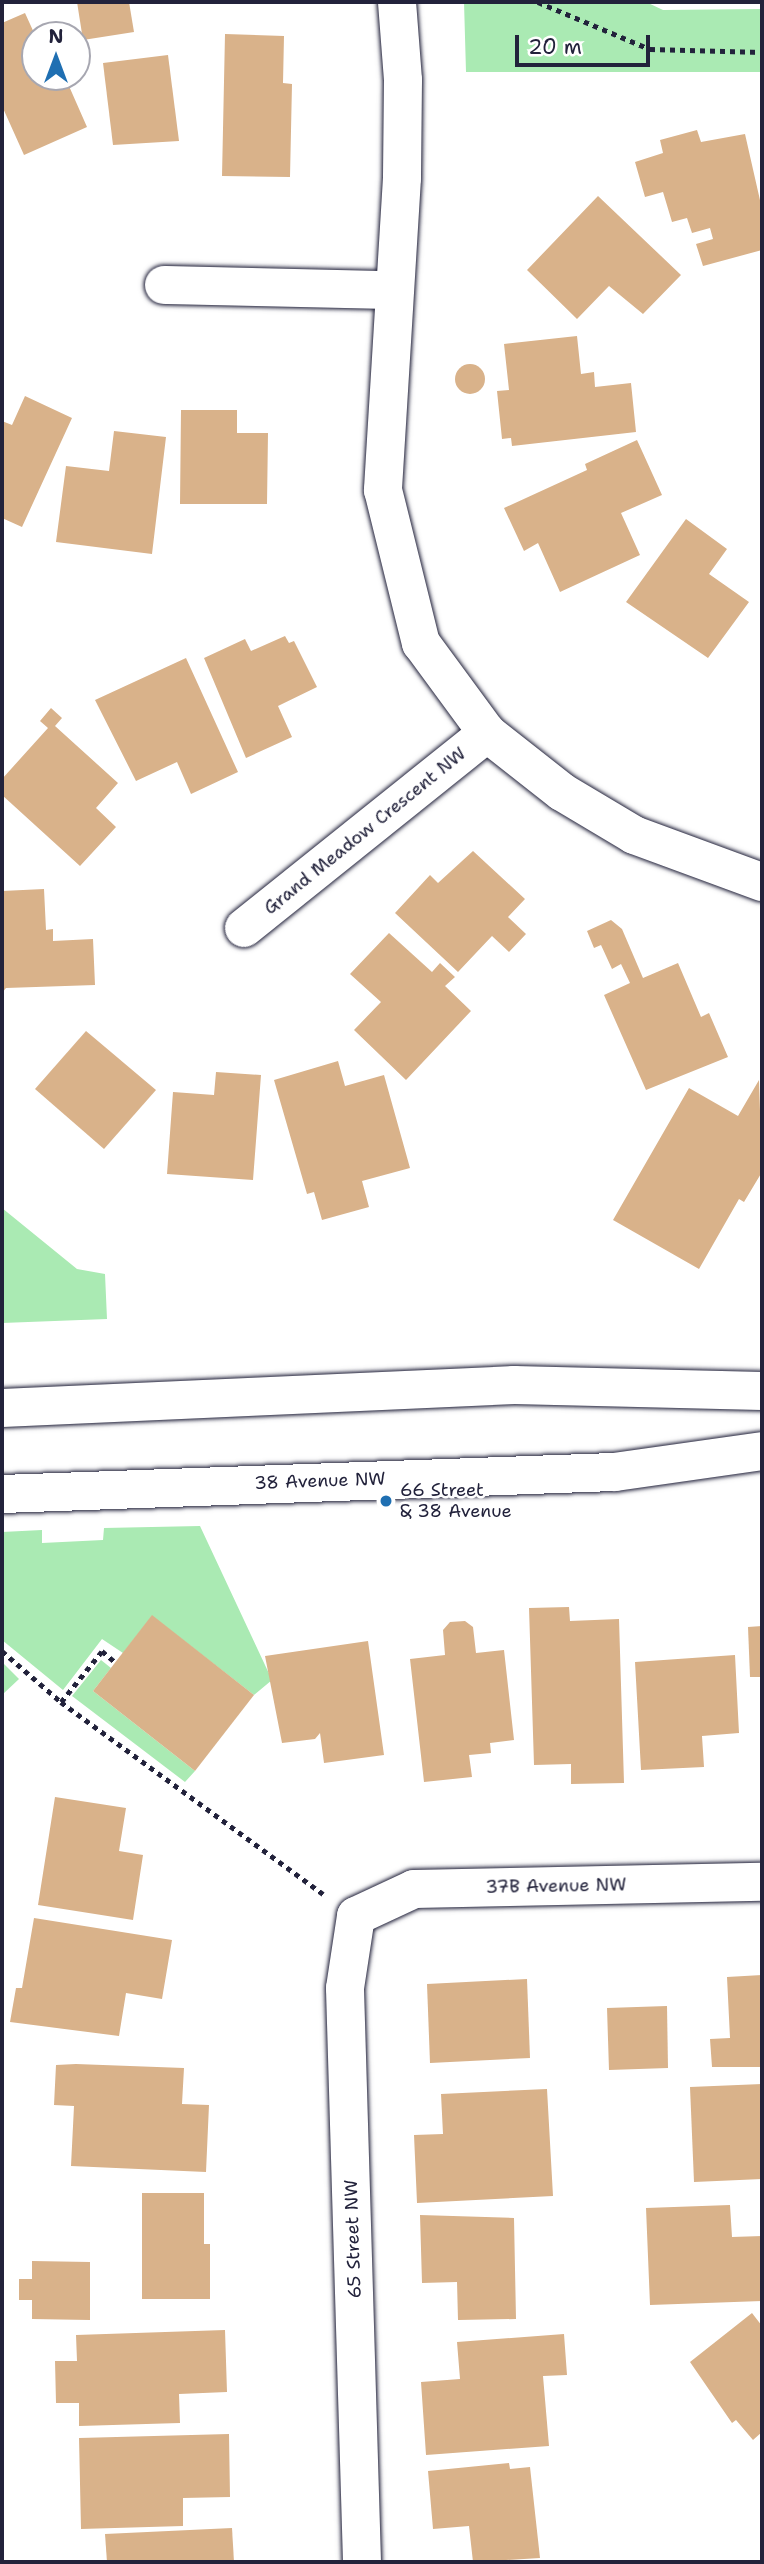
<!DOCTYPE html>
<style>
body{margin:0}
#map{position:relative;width:764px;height:2564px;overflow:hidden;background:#fff;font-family:"Shantell Sans",sans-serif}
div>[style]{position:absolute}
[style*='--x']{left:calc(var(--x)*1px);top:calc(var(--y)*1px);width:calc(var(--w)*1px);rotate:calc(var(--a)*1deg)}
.green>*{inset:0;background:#aaeab3}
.building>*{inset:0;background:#d9b28a}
.round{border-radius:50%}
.path>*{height:4.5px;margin-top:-2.25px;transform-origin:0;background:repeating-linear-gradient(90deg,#22223b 0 5px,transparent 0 10px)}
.roads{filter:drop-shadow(0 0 2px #22223b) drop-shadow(0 0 2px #22223b)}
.minor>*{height:38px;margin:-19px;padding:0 19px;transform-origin:19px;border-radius:19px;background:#fff}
.tertiary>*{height:38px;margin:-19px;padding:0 19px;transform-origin:19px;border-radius:19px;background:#fff}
.dots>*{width:19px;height:19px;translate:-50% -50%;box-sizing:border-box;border:4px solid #fff;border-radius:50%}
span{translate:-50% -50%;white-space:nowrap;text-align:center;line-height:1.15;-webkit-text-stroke:5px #fff;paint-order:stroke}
.street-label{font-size:18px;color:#22223b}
.poi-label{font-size:18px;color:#22223b}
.left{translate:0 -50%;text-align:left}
.frame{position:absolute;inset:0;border:4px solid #22223b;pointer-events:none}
.north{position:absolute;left:21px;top:21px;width:70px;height:70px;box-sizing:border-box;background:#fff;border:2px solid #a7a7b1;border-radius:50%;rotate:0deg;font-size:19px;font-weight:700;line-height:28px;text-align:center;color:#22223b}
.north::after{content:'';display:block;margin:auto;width:24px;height:32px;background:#1f6fb2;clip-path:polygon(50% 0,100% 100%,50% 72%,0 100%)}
.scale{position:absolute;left:515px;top:35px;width:135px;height:32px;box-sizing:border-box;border:4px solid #22223b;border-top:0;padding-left:9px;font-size:21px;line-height:24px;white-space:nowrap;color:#22223b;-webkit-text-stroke:5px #fff;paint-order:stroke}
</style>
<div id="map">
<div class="green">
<div style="clip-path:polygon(464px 2px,646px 2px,663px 10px,762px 9px,762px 72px,466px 72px)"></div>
<div style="clip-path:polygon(2px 1208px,77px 1269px,105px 1274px,107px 1319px,2px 1323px)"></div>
<div style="clip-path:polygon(200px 1526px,272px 1680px,254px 1695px,152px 1616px,123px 1653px,102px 1639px,63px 1690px,2px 1640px,2px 1532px,42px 1530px,42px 1543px,103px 1540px,104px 1528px)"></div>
<div style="clip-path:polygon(101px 1660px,111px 1668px,93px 1691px,195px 1771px,185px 1782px,72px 1696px)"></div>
<div style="clip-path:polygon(2px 1662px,19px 1679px,2px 1695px)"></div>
</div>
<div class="building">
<div style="clip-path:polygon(77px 2px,129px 2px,134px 32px,83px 40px)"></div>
<div style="clip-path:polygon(25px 13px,35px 35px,35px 77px,65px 77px,87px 127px,24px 155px,2px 106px,2px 23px)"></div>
<div style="clip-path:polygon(225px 34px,284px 36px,283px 83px,292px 84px,290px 177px,222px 176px)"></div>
<div style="clip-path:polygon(168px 55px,179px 141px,113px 145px,103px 63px)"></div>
<div style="clip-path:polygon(697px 130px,701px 142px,745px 134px,762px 209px,762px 250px,703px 266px,696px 244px,713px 239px,710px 228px,692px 233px,687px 218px,672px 222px,663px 192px,645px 197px,635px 162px,663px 153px,660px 140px)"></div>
<div style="clip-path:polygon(598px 196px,681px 275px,643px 314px,609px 286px,577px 319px,527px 270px)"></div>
<div style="clip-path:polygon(577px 336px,581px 374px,594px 372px,595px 387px,631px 383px,636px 432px,512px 446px,511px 438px,502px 439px,497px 391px,509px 390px,504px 344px)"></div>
<div class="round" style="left:455px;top:364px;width:30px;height:30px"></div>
<div style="clip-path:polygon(25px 396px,72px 418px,22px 527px,2px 518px,2px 421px,12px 425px)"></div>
<div style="clip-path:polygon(181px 410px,237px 410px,237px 433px,268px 433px,267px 504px,180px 504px)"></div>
<div style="clip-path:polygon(114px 431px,166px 437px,152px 554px,56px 542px,66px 466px,109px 471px)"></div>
<div style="clip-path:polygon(637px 440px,662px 495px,621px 513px,640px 555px,560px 592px,538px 543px,524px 551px,504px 508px,587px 470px,585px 464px)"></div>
<div style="clip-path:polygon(686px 519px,727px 549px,709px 574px,749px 602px,708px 658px,626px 602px)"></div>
<div style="clip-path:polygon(285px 636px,289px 643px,294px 641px,317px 687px,278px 706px,292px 737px,246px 758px,204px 658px,245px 639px,251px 651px)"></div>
<div style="clip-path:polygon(186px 658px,238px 772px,191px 794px,177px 762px,136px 781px,95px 700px)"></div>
<div style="clip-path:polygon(51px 708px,62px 718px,55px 726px,118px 783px,96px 808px,116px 827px,80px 866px,2px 795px,2px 779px,48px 728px,40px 721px)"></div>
<div style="clip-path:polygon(473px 851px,525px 899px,508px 917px,526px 934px,509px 952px,492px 936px,458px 972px,395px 913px,430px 875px,438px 883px)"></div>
<div style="clip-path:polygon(44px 889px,46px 930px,53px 929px,53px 941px,93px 939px,95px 985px,6px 988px,2px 993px,2px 891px)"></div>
<div style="clip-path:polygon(611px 920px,622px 929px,643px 978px,678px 963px,701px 1017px,709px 1013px,728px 1057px,646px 1090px,604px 995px,630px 983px,621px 964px,612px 969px,601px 945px,594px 948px,587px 931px)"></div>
<div style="clip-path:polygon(389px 933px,432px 972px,440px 963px,455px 977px,445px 986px,471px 1011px,406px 1080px,354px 1030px,381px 1002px,350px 974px)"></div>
<div style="clip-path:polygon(86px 1031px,156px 1090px,104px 1149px,35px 1089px)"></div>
<div style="clip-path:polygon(338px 1061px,345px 1086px,384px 1075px,410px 1168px,362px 1181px,369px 1207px,322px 1220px,314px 1192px,307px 1194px,274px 1080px)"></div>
<div style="clip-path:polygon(216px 1072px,261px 1075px,253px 1180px,167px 1174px,173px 1092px,214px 1095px)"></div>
<div style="clip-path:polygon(759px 1080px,762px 1172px,744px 1202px,739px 1199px,699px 1269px,613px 1220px,689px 1088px,738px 1116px)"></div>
<div style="clip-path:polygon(569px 1607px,570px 1621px,619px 1619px,624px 1783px,571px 1784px,571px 1764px,534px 1765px,529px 1608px)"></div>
<div style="clip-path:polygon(152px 1615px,254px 1695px,195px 1771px,93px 1691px)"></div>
<div style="clip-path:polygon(465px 1621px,473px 1627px,476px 1653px,504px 1650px,514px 1740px,490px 1743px,491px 1753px,469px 1755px,472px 1777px,424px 1782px,410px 1659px,445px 1655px,443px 1630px,450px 1622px)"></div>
<div style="clip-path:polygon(762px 1626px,762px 1677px,750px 1677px,748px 1627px)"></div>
<div style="clip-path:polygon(368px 1641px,384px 1755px,324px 1763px,320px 1733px,315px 1739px,282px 1743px,265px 1656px)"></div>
<div style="clip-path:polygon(735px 1655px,739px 1733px,702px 1736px,704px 1767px,641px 1770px,635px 1662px)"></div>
<div style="clip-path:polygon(55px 1797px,126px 1808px,119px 1851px,143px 1855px,133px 1920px,38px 1905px)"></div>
<div style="clip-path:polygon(34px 1918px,172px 1940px,162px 1999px,126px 1993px,119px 2036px,10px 2022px,16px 1988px,22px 1988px)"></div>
<div style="clip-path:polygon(762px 1975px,762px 2067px,712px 2067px,710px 2039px,730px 2038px,727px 1977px)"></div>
<div style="clip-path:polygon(527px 1979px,530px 2058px,430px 2063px,427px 1984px)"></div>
<div style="clip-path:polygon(667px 2006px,668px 2068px,609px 2070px,607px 2008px)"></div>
<div style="clip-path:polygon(76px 2064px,184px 2068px,182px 2104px,209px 2105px,206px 2172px,71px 2166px,74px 2106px,54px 2105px,56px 2065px)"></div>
<div style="clip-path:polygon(762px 2084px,762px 2179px,694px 2182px,690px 2087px)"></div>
<div style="clip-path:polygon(547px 2089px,553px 2196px,417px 2203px,414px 2135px,443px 2134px,441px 2094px)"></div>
<div style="clip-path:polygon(142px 2193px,204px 2193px,204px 2244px,210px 2244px,210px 2299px,142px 2299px)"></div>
<div style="clip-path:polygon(730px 2205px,732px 2237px,762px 2236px,762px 2301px,650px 2305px,646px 2208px)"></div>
<div style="clip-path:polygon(420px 2215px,514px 2218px,516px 2319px,458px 2320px,457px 2282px,422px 2283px)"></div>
<div style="clip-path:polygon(32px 2261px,90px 2262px,90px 2320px,32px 2319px,32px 2300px,19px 2300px,19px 2279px,32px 2279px)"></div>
<div style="clip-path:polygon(752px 2313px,762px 2326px,762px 2432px,753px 2440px,736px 2420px,732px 2423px,690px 2362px)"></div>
<div style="clip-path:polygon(225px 2330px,227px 2392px,179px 2394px,180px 2423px,79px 2426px,79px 2403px,56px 2403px,55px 2361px,77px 2361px,76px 2335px)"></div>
<div style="clip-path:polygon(564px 2334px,567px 2375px,543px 2376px,549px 2446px,426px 2455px,421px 2382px,460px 2379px,457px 2342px)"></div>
<div style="clip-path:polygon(229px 2434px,230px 2497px,183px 2498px,183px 2526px,81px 2529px,79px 2438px)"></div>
<div style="clip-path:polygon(509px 2463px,510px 2469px,530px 2467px,540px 2558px,473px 2562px,469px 2526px,433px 2529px,428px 2471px)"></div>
<div style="clip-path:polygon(232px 2528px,234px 2562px,107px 2562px,105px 2534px)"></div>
</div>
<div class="path">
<div style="--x:538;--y:2;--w:121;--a:22.8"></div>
<div style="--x:650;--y:49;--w:112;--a:1.5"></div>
<div style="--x:2;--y:1651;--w:78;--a:40.8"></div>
<div style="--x:61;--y:1702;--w:325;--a:36.2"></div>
<div style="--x:61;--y:1702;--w:65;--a:-51.2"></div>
<div style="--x:102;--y:1651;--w:17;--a:40"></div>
</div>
<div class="roads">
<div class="minor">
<div style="--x:397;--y:2;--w:78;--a:85.6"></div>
<div style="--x:403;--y:80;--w:98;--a:90.6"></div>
<div style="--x:402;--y:178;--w:313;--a:93.5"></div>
<div style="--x:383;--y:490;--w:158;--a:76.1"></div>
<div style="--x:421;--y:643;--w:112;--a:53.7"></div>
<div style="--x:487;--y:733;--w:95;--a:38.2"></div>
<div style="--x:562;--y:792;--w:84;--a:30.8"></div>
<div style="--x:634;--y:835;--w:136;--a:20.2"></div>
<div style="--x:164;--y:285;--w:229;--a:1.3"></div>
<div style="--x:244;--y:928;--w:312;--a:-38.7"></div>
<div style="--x:362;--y:2562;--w:574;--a:-91.7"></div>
<div style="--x:345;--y:1988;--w:73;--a:-81.3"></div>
<div style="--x:356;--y:1916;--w:64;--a:-25"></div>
<div style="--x:414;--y:1889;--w:348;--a:-1.2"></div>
</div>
<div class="tertiary">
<div style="--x:2;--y:1408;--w:513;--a:-2.57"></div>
<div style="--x:514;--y:1385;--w:248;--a:1.4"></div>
<div style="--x:2;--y:1494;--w:613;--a:-2.06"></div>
<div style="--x:615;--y:1472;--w:148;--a:-8.1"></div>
</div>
</div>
<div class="dots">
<div style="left:386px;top:1501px;background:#1f6fb2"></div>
</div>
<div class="street-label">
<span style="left:365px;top:831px;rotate:-39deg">Grand Meadow Crescent NW</span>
<span style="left:320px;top:1481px;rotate:-2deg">38 Avenue NW</span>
<span style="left:556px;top:1886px;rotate:-1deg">37B Avenue NW</span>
<span style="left:353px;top:2239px;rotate:-92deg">65 Street NW</span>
</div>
<div class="poi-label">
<span class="left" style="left:400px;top:1501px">66 Street<br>&amp; 38 Avenue</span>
</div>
<div class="frame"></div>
<div class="north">N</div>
<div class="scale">20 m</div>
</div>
